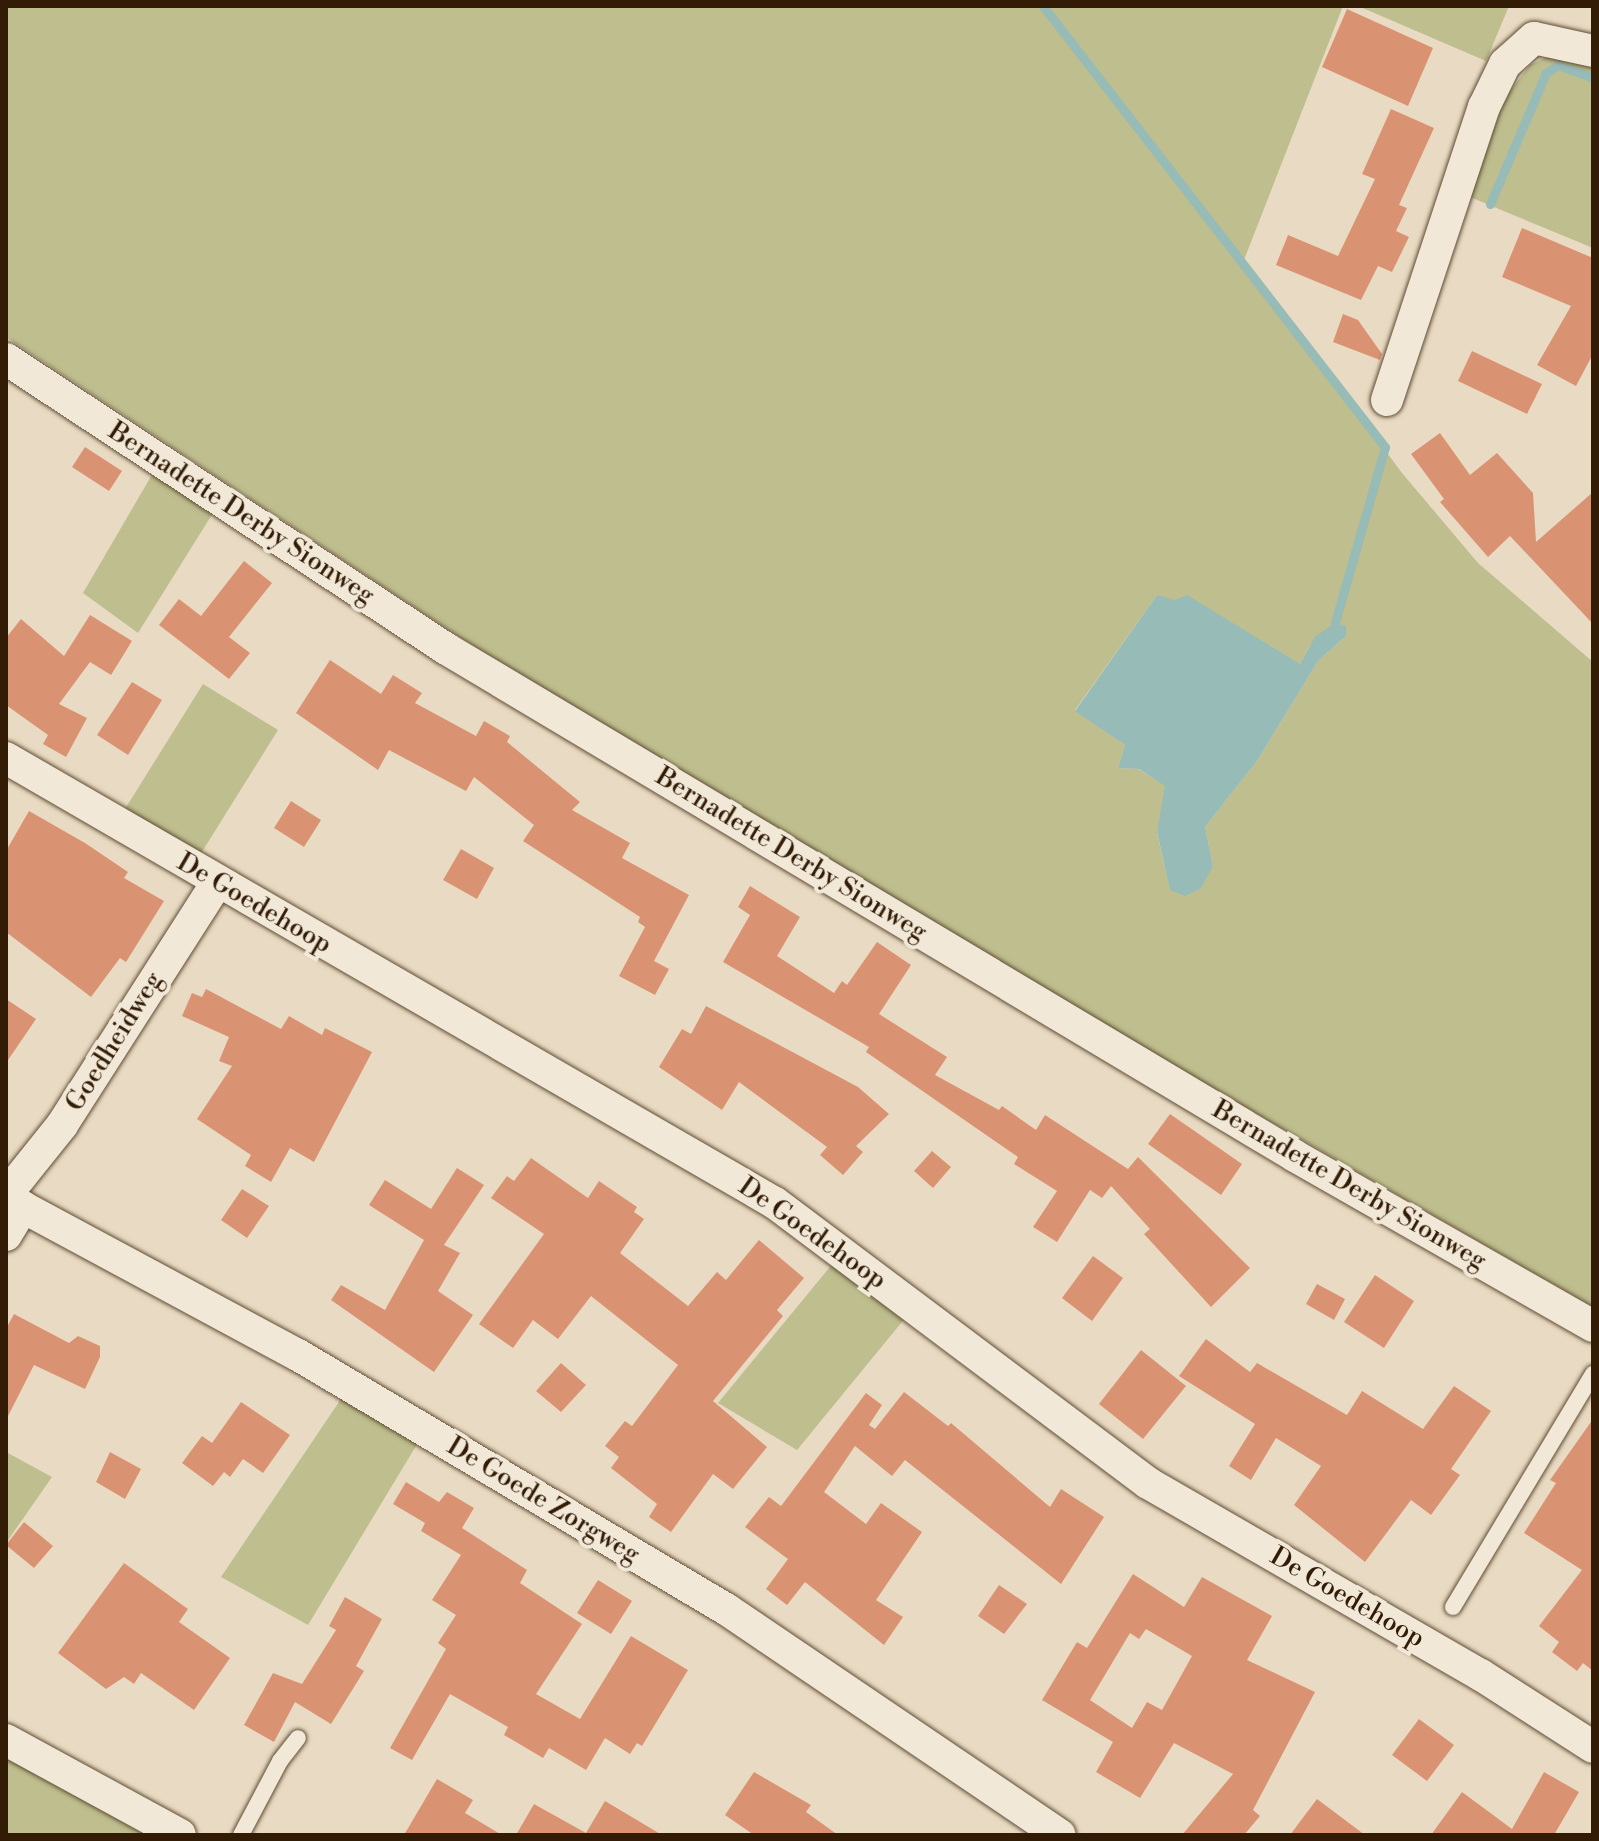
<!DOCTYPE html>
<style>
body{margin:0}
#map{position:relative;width:1599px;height:1841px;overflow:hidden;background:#e9dbc3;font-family:"Libre Bodoni",serif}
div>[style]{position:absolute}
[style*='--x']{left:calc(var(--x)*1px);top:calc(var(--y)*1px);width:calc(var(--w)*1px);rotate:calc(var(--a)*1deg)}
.green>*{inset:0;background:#bebe8e}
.water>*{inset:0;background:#97bbb6}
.stream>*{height:9px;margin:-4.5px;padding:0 4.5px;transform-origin:4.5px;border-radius:4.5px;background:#97bbb6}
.building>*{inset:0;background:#da9372}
.roads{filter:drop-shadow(0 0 2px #604c34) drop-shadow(0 0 2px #604c34)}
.service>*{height:16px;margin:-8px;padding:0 8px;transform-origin:8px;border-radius:8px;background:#f1e8d8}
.minor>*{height:32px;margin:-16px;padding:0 16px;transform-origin:16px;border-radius:16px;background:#f1e8d8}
span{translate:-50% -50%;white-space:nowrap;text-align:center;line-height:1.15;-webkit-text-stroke:8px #f1e8d8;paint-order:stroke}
.street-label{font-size:26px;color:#321c05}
.frame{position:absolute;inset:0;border:8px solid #321c05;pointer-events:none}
</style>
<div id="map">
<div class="green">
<div style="clip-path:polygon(evenodd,6px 6px,1343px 6px,1244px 260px,1402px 473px,1478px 563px,1593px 662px,1593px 1307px,1087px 1016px,469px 643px,6px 337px,6px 6px,1157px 595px,1300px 664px,1310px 646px,1346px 636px,1318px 661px,1257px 761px,1205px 827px,1213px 866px,1170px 889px,1157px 833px,1166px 786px,1138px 769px,1118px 768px,1125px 745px,1075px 710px,1157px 595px)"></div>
<div style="clip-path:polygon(1358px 6px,1509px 6px,1486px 61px)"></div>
<div style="clip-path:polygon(1549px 56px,1593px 61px,1593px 248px,1470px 197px,1473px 170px,1506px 96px,1530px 65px)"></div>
<div style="clip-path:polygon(153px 473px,213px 513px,138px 633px,83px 593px)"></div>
<div style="clip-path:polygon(203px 684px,278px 730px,200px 855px,125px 809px)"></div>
<div style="clip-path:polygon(834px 1262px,906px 1317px,797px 1450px,718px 1403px)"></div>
<div style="clip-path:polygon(343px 1396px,419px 1441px,308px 1625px,221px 1577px)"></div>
<div style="clip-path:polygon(6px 1452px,52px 1477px,6px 1543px)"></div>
<div style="clip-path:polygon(6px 1757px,152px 1835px,6px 1835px)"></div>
</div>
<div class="water">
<div style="clip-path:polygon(1157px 595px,1175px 600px,1187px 595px,1300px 664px,1315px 637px,1335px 623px,1346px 626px,1346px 636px,1318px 661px,1257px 761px,1205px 827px,1213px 866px,1201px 888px,1185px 896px,1170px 890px,1157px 832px,1165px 786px,1139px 769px,1118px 768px,1125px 745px,1075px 711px)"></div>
</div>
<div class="stream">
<div style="--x:1043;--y:6;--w:558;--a:52.21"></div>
<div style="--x:1385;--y:447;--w:183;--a:105.9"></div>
<div style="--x:1490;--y:204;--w:142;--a:-66.9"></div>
<div style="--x:1546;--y:73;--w:14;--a:-34"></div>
<div style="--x:1558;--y:65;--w:37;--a:20"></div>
</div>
<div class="building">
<div style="clip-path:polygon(1347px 9px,1433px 48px,1408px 106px,1322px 67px)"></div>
<div style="clip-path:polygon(1391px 109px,1434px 128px,1399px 205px,1407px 208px,1396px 231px,1409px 237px,1392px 272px,1378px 266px,1361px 300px,1276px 265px,1288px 235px,1338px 256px,1375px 179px,1362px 174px)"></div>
<div style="clip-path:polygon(1522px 228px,1593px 258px,1593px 354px,1576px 386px,1537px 365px,1571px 306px,1502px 277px)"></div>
<div style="clip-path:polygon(1343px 314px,1358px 320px,1382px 354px,1380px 360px,1333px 342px)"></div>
<div style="clip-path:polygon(1472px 351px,1542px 384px,1527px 414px,1458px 381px)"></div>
<div style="clip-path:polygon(1440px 433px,1470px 475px,1497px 453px,1533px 493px,1536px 542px,1593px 492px,1593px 624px,1510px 536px,1488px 557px,1440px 502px,1444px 499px,1411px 454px)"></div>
<div style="clip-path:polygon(85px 447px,122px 471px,109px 491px,72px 467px)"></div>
<div style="clip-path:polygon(244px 561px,272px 583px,229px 637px,250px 653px,229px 679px,159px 625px,179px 599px,201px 616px)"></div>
<div style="clip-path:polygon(90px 615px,132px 641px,111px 675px,90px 662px,59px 704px,87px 718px,66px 757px,43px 744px,48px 735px,6px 705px,6px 638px,21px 619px,64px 656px)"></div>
<div style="clip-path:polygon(330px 660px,381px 694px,393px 675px,422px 693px,415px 703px,476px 736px,484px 721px,510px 736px,507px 742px,580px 802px,572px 810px,630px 843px,622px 858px,689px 895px,654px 961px,669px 969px,655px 995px,619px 976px,645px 927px,638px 922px,640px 917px,523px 841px,534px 825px,474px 777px,466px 791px,389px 750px,378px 770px,296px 713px)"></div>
<div style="clip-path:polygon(132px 682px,162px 700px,128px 755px,97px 735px)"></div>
<div style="clip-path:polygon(291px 801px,321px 820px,304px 847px,274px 828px)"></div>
<div style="clip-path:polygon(29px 811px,85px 843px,128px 872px,124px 878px,164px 901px,126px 962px,120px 958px,91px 997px,6px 932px,6px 851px)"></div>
<div style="clip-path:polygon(461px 849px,494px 868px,477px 899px,443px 880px)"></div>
<div style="clip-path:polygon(750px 886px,800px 917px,777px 956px,834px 993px,842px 981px,847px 985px,877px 942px,911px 965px,879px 1014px,947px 1057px,935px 1075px,999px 1110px,1002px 1106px,1036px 1130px,1045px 1115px,1128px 1169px,1138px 1157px,1250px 1268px,1211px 1307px,1144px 1234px,1150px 1229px,1111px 1186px,1102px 1198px,1090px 1190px,1057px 1242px,1033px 1227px,1057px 1191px,1014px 1164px,1018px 1157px,866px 1052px,869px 1047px,723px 962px,750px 915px,738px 907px)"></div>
<div style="clip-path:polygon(206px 989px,281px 1029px,289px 1016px,322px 1035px,325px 1028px,372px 1052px,314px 1162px,290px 1148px,271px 1182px,245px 1166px,251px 1155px,197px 1119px,232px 1066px,219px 1061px,229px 1037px,182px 1016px,192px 993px,202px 997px)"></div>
<div style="clip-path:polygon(6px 999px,36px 1019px,6px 1063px)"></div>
<div style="clip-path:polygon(706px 1006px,858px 1087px,889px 1114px,856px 1146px,863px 1152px,843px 1175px,820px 1155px,827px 1147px,739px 1082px,722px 1110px,659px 1067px,682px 1029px,691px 1034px)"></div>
<div style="clip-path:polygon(1170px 1114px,1242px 1164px,1221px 1195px,1148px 1144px)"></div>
<div style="clip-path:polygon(932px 1151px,951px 1167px,933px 1188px,914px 1171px)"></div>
<div style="clip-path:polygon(531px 1158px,588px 1198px,599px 1181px,637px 1207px,634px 1212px,644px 1219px,620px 1253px,688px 1306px,717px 1272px,726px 1280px,759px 1240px,804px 1278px,777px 1310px,783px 1316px,713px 1401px,767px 1447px,733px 1489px,713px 1474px,671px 1532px,649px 1517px,657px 1504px,611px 1468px,619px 1457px,605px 1446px,625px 1421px,632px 1426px,678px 1365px,591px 1296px,558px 1339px,533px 1320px,513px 1348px,479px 1324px,544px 1234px,491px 1198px,507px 1176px,514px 1181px)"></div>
<div style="clip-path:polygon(457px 1168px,484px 1185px,444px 1245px,460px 1253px,438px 1291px,473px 1315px,434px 1372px,331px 1300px,341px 1285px,385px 1310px,424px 1240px,369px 1205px,385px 1180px,431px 1209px)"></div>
<div style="clip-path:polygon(242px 1189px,269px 1206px,247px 1238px,221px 1220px)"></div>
<div style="clip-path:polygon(1093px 1256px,1123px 1278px,1092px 1321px,1062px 1298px)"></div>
<div style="clip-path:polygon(1375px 1275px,1414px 1301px,1384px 1348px,1344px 1322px)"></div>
<div style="clip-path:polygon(1317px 1284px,1345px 1299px,1334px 1320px,1306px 1304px)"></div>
<div style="clip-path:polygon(14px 1314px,69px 1343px,78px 1336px,100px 1346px,100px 1357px,85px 1389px,34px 1365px,6px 1420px,6px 1329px)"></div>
<div style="clip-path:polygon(1206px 1339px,1250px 1372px,1257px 1363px,1347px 1415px,1362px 1391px,1423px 1429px,1454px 1386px,1491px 1411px,1451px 1469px,1460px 1475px,1431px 1515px,1411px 1500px,1365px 1562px,1294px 1505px,1321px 1466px,1276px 1438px,1251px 1480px,1229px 1466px,1255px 1424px,1179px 1376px)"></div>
<div style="clip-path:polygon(1141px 1350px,1186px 1386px,1143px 1439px,1099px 1404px)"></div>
<div style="clip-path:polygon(561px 1363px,586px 1385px,561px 1412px,536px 1391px)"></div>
<div style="clip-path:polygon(904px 1392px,948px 1426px,951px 1423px,1050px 1507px,1061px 1489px,1104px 1517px,1061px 1584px,905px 1460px,892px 1476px,855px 1446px,824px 1492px,866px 1524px,881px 1503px,922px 1532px,876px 1600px,903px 1617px,884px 1645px,805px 1582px,787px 1605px,766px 1589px,788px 1559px,745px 1527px,769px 1497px,781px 1506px,866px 1393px,882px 1405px,869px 1425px,875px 1429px)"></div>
<div style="clip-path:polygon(241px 1402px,290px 1435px,263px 1473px,243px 1459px,230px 1477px,224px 1472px,213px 1486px,182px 1463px,202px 1436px,212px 1443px)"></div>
<div style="clip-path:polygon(1593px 1419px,1593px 1671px,1583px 1663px,1577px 1671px,1552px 1652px,1559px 1642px,1539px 1626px,1582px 1570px,1524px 1533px,1556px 1483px,1550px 1480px)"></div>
<div style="clip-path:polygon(110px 1452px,141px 1469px,125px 1499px,96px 1482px)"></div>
<div style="clip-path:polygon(406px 1482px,439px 1502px,447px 1492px,474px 1508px,462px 1528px,527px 1570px,520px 1583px,582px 1624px,536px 1694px,580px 1719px,631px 1636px,688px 1670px,642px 1746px,637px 1743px,630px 1754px,605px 1738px,586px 1770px,549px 1748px,543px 1758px,504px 1735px,508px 1727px,450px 1694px,412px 1760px,390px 1748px,446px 1649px,438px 1643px,456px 1615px,432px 1600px,461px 1555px,421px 1531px,425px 1523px,393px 1504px)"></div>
<div style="clip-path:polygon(24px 1522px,53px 1546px,34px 1568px,6px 1545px)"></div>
<div style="clip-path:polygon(124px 1563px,188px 1609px,179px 1622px,230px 1658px,194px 1710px,141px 1673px,134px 1684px,124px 1677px,106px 1689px,58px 1653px)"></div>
<div style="clip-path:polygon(evenodd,1133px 1574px,1184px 1607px,1202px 1577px,1272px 1616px,1247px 1660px,1315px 1692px,1253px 1810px,1260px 1816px,1244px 1835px,1182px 1835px,1233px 1774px,1174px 1743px,1140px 1798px,1096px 1772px,1113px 1742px,1042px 1700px,1077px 1642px,1087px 1648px,1133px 1574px,1146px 1629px,1192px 1656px,1162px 1710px,1147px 1702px,1132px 1728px,1090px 1700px,1130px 1633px,1139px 1639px,1146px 1629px)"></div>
<div style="clip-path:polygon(598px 1580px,632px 1601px,611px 1634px,577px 1613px)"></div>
<div style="clip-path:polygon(999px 1585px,1027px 1604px,1004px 1634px,978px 1616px)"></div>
<div style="clip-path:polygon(345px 1597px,382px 1619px,356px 1666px,364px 1671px,331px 1724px,295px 1702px,274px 1742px,244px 1725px,273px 1673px,302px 1684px,336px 1630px,329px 1626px)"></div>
<div style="clip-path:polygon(1419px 1719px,1454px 1745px,1427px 1781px,1392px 1755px)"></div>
<div style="clip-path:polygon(754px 1772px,811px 1805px,806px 1812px,838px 1835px,754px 1835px,725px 1815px)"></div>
<div style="clip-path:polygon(1544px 1772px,1579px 1792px,1554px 1835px,1431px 1835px,1462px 1792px,1512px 1829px)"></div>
<div style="clip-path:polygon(437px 1779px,473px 1800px,465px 1813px,502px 1835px,404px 1835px)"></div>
<div style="clip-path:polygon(1317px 1799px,1365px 1835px,1290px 1835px)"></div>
<div style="clip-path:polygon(605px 1801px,662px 1835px,516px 1835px,534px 1804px,586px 1833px)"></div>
</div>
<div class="roads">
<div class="service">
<div style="--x:1453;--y:1607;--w:272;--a:-59"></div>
<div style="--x:241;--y:1835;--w:84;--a:-62.2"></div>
<div style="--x:280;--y:1761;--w:29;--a:-52"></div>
</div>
<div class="minor">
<div style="--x:6;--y:359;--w:526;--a:33.36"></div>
<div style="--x:445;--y:648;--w:990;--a:30.86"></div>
<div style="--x:1295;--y:1156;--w:343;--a:29.7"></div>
<div style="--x:1387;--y:400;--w:309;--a:-71.7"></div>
<div style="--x:1484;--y:107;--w:48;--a:-64"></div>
<div style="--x:1505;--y:64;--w:39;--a:-42"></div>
<div style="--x:1534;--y:38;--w:60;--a:12.4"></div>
<div style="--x:6;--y:758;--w:888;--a:30.06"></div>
<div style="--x:775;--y:1203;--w:466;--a:36.9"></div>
<div style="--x:1148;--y:1483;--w:384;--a:30"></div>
<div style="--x:1481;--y:1675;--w:133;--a:32.7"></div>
<div style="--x:6;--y:1195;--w:90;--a:-51.3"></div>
<div style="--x:62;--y:1125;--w:286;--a:-57.4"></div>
<div style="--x:6;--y:1198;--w:332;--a:28.3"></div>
<div style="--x:298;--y:1355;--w:498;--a:30.7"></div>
<div style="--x:726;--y:1609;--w:403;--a:34.1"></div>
<div style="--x:6;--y:1235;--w:33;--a:-59"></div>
<div style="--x:6;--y:1740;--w:198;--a:28.6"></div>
</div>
</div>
<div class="street-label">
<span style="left:241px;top:514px;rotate:33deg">Bernadette Derby Sionweg</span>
<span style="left:791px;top:855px;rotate:31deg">Bernadette Derby Sionweg</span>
<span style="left:254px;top:904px;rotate:30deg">De Goedehoop</span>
<span style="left:115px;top:1042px;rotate:-58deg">Goedheidweg</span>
<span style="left:1349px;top:1186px;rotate:30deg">Bernadette Derby Sionweg</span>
<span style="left:812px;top:1234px;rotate:35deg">De Goedehoop</span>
<span style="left:543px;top:1501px;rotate:31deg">De Goede Zorgweg</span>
<span style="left:1347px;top:1598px;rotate:30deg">De Goedehoop</span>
</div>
<div class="frame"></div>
</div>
